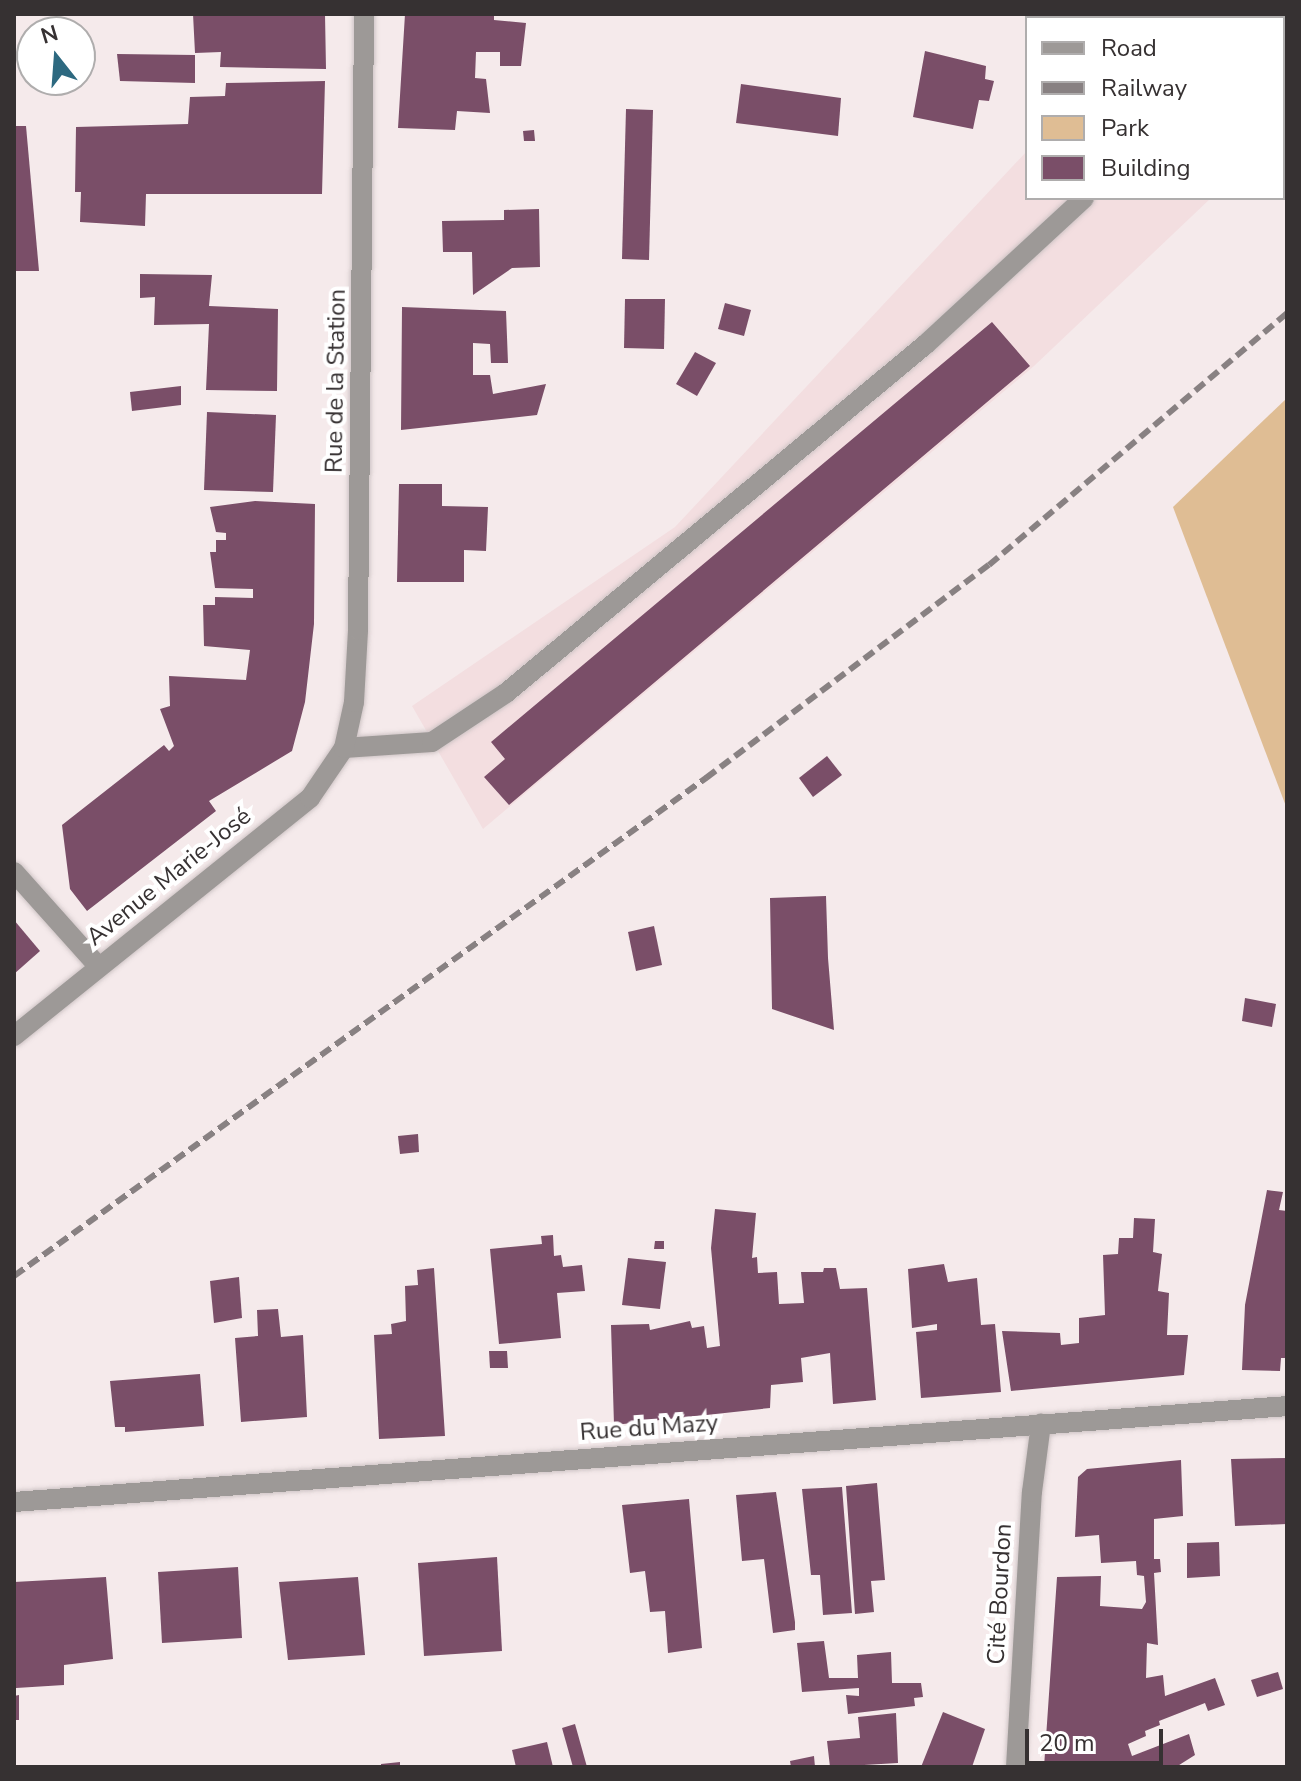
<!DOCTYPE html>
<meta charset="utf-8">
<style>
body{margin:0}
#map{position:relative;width:1301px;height:1781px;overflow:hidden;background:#f5eaeb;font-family:"Nunito Sans",sans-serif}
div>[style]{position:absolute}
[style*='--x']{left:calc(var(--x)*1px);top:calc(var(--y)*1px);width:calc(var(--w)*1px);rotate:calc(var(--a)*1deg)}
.built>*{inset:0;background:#f3dee0}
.green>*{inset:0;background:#dfbd94}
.building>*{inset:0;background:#7a4e68}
.roads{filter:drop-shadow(0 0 2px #cfc5c6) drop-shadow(0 0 2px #cfc5c6)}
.service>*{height:20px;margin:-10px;padding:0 10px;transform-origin:10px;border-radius:10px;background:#9d9997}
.minor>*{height:20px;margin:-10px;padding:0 10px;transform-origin:10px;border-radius:10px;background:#9d9997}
.tertiary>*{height:20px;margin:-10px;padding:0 10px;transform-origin:10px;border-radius:10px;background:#9d9997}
.rail>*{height:6px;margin-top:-3px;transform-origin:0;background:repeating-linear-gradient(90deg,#888182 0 12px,transparent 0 18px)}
span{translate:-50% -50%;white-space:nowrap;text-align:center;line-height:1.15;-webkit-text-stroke:8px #fff;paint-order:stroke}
.street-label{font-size:24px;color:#363132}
.frame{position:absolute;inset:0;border:16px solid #363132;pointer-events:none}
.legend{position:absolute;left:1025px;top:16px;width:260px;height:184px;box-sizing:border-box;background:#fff;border:2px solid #afadad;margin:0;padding:10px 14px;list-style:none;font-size:24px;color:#363132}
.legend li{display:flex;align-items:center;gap:16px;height:40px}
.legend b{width:40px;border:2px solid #afadad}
.north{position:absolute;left:16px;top:16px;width:80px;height:80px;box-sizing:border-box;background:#fff;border:2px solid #afadad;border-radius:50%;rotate:343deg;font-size:22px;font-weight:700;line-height:32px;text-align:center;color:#363132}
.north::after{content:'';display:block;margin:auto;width:28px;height:36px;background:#2d6980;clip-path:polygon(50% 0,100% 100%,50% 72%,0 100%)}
.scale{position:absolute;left:1025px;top:1729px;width:138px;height:36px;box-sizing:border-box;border:4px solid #363132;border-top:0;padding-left:10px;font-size:24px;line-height:28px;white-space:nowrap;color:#363132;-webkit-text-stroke:6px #fff;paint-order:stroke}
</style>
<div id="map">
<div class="built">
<div style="clip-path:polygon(1130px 14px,1287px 14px,1287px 125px,1283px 129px,1283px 18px,1129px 18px)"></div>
<div style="clip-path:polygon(1027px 151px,1027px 198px,1211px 198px,1034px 366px,483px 829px,412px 706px,675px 527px)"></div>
</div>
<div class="green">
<div style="clip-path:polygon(1287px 398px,1287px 809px,1173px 507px)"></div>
</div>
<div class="building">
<div style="clip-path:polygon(193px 14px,325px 14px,326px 69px,220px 67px,221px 52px,195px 53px)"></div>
<div style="clip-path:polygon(405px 14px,494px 14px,494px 20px,526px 23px,521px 66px,500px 66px,500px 52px,476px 52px,475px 78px,486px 79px,490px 113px,457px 111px,455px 130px,398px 128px)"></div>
<div style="clip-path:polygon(1155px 14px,1287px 14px,1287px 58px,1283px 62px,1283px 18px)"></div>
<div style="clip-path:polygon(925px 51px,986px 66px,985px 79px,994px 81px,989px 101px,979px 100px,973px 129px,913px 117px)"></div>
<div style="clip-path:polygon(117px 54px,195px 55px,195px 83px,120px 81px)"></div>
<div style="clip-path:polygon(325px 81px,322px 194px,146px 194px,145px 226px,80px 222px,81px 192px,75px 192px,76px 127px,188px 124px,190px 97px,225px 96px,226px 83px)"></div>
<div style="clip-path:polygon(741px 84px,841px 98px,838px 136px,736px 123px)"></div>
<div style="clip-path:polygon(626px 109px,653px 110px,649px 260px,622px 259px)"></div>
<div style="clip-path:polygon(14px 126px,26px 126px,39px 271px,14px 271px)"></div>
<div style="clip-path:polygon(534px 130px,535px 141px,524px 141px,523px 131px)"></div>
<div style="clip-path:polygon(539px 209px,540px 267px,512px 268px,473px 295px,472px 252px,443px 252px,442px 221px,504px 220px,504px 210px)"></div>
<div style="clip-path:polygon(140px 274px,212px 275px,209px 306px,278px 309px,277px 391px,206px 390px,209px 324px,154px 325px,155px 297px,140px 298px)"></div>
<div style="clip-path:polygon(625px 299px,665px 299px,664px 349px,624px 348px)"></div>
<div style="clip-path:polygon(725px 303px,751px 310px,744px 336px,718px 329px)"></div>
<div style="clip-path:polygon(402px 307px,506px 311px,508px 363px,491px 363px,490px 344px,473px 343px,473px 375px,490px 375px,493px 394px,546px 384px,537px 415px,401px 430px)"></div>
<div style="clip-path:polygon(992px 322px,1030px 366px,509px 805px,484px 777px,505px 759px,491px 742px)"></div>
<div style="clip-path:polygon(695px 352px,716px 363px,697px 396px,676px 384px)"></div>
<div style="clip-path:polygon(181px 386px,181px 405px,132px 411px,130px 392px)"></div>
<div style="clip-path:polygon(207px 412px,276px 415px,273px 492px,204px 490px)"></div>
<div style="clip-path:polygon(399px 484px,442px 484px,442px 506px,488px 507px,486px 551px,464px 550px,464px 582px,397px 582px)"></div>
<div style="clip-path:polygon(255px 501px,315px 504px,314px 624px,305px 702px,292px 751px,209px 801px,216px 811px,87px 911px,70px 889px,62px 825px,164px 745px,169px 751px,174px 746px,160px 709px,170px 706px,169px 676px,246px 680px,250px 650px,204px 646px,203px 605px,215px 605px,215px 597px,253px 598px,253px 589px,215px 588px,210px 552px,216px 552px,216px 540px,226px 540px,226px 533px,216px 532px,210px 507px)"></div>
<div style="clip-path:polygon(827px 756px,842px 775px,813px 797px,799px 778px)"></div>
<div style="clip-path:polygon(826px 896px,828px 958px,834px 1030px,772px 1009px,770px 898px)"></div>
<div style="clip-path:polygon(14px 920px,40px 951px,14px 974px)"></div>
<div style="clip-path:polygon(654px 926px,662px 965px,636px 971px,628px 932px)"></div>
<div style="clip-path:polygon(1245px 998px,1276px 1004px,1272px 1027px,1242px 1021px)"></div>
<div style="clip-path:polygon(418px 1134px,419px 1152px,400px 1154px,398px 1136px)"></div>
<div style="clip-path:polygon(1267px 1190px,1283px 1192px,1279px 1210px,1287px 1211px,1287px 1358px,1281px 1358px,1280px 1371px,1242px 1370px,1245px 1305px)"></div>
<div style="clip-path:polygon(715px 1209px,756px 1213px,752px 1258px,757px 1257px,758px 1273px,777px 1272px,779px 1304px,804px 1303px,801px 1272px,823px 1272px,824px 1268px,836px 1268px,840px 1289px,867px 1288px,876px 1400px,833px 1404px,830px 1353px,801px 1358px,803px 1382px,771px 1385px,770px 1408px,614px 1425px,611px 1325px,649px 1324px,650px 1330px,690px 1321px,692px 1328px,704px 1326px,707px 1348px,720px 1346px,711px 1248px)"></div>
<div style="clip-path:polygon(1134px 1218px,1155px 1219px,1153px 1252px,1162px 1254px,1158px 1291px,1169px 1293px,1167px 1335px,1188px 1335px,1184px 1375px,1011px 1391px,1002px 1331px,1060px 1333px,1061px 1345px,1079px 1343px,1079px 1318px,1105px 1315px,1103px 1255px,1118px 1254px,1119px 1238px,1133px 1238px)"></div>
<div style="clip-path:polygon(553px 1235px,554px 1256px,561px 1255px,563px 1267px,582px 1265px,585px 1291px,557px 1293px,561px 1338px,499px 1344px,490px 1249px,542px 1244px,541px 1236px)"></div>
<div style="clip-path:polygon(655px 1241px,664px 1241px,664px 1249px,654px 1249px)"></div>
<div style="clip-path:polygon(628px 1258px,666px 1262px,660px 1309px,622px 1305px)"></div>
<div style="clip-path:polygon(944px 1264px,948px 1282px,977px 1278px,981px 1325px,995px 1324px,1001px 1392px,921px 1398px,916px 1332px,937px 1330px,937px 1324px,912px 1328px,908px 1269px)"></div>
<div style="clip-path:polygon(434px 1268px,445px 1436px,379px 1439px,374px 1335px,392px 1334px,391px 1324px,406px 1321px,405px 1286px,418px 1285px,417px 1270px)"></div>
<div style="clip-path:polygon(239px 1277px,242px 1318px,214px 1323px,210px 1281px)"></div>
<div style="clip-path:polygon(278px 1309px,281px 1337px,303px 1335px,307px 1417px,241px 1422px,235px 1338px,258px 1336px,257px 1310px)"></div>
<div style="clip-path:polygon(489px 1351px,507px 1351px,508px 1368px,490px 1368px)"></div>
<div style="clip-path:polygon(200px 1374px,204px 1426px,125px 1432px,125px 1427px,115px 1427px,110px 1381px)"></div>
<div style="clip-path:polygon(1287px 1458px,1287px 1524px,1235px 1526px,1231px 1459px)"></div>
<div style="clip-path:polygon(1181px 1460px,1183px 1516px,1154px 1519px,1154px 1559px,1160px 1559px,1161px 1572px,1154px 1573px,1158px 1645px,1147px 1643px,1146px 1678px,1163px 1675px,1165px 1696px,1215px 1678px,1225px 1705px,1208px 1711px,1205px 1703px,1159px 1721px,1160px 1725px,1145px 1731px,1146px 1736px,1128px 1744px,1132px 1756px,1189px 1734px,1195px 1755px,1176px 1767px,1044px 1767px,1057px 1577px,1101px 1576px,1100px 1606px,1142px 1609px,1146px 1602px,1144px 1576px,1137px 1575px,1136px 1561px,1101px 1563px,1099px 1535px,1075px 1537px,1078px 1477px,1087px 1469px)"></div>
<div style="clip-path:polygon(877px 1483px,885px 1580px,871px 1581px,874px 1612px,855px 1614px,846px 1486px)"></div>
<div style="clip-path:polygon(842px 1487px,852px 1613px,823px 1615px,820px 1575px,811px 1575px,802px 1489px)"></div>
<div style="clip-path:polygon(776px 1492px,795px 1622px,795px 1630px,773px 1633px,764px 1559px,742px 1561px,736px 1495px)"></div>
<div style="clip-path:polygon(689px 1499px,702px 1648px,668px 1653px,665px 1611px,650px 1612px,645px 1571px,630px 1573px,622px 1505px)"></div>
<div style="clip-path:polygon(1219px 1542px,1220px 1576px,1187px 1578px,1187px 1543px)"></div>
<div style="clip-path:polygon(497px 1557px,502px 1651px,424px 1656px,418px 1563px)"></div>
<div style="clip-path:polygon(238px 1567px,242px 1638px,162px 1643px,158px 1572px)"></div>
<div style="clip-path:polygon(106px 1577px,113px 1659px,64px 1665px,64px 1685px,16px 1688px,14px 1582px)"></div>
<div style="clip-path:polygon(358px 1577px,365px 1655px,288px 1660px,279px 1582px)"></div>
<div style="clip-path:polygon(824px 1641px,829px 1678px,858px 1678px,857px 1655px,891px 1652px,892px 1683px,921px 1683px,923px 1697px,914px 1698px,915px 1706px,848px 1714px,846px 1695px,859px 1696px,859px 1688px,802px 1692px,797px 1643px)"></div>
<div style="clip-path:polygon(1278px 1672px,1283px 1689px,1257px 1697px,1251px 1680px)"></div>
<div style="clip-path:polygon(19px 1695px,19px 1720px,14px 1720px,14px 1696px)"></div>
<div style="clip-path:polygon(943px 1712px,985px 1729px,972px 1767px,921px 1767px)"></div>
<div style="clip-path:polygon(896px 1713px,898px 1763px,830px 1767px,827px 1741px,860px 1738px,858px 1717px)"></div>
<div style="clip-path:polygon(575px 1724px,587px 1767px,573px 1767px,562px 1728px)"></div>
<div style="clip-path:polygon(547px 1742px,553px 1767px,516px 1767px,512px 1750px)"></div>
<div style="clip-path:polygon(814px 1756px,815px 1767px,791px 1767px,790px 1761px)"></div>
<div style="clip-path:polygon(400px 1762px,400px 1767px,381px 1767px,381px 1764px)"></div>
</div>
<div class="roads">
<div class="service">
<div style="--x:344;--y:748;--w:88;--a:-3.9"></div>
<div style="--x:432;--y:742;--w:89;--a:-33.5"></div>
<div style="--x:506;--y:693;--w:546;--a:-39.72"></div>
<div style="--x:926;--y:344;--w:215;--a:-42.7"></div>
</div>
<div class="minor">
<div style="--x:14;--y:872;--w:126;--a:48.2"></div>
<div style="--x:1016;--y:1767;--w:275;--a:-86.7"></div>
<div style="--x:1032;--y:1492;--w:69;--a:-82.5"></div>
</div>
<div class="tertiary">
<div style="--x:14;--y:1036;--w:380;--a:-38.8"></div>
<div style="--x:310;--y:798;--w:60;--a:-55.8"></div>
<div style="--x:344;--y:748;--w:47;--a:-77.7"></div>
<div style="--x:354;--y:702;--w:72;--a:-86.8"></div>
<div style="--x:358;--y:630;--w:616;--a:-89.44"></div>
<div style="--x:14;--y:1502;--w:1277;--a:-4.31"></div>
</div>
</div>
<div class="rail">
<div style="--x:14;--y:1276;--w:853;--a:-35.74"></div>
<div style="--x:706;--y:778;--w:354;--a:-37"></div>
<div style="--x:989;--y:565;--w:390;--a:-40.2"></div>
</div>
<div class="street-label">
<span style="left:336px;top:381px;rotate:-89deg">Rue de la Station</span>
<span style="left:169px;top:877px;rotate:-39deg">Avenue Marie-José</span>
<span style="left:649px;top:1428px;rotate:-4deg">Rue du Mazy</span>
<span style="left:1000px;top:1594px;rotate:-87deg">Cité Bourdon</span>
</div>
<div class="frame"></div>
<ul class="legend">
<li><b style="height:10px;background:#9d9997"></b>Road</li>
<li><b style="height:10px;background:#888182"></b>Railway</li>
<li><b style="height:22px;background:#dfbd94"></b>Park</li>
<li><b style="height:22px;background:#7a4e68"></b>Building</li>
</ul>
<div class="north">N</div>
<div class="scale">20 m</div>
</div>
